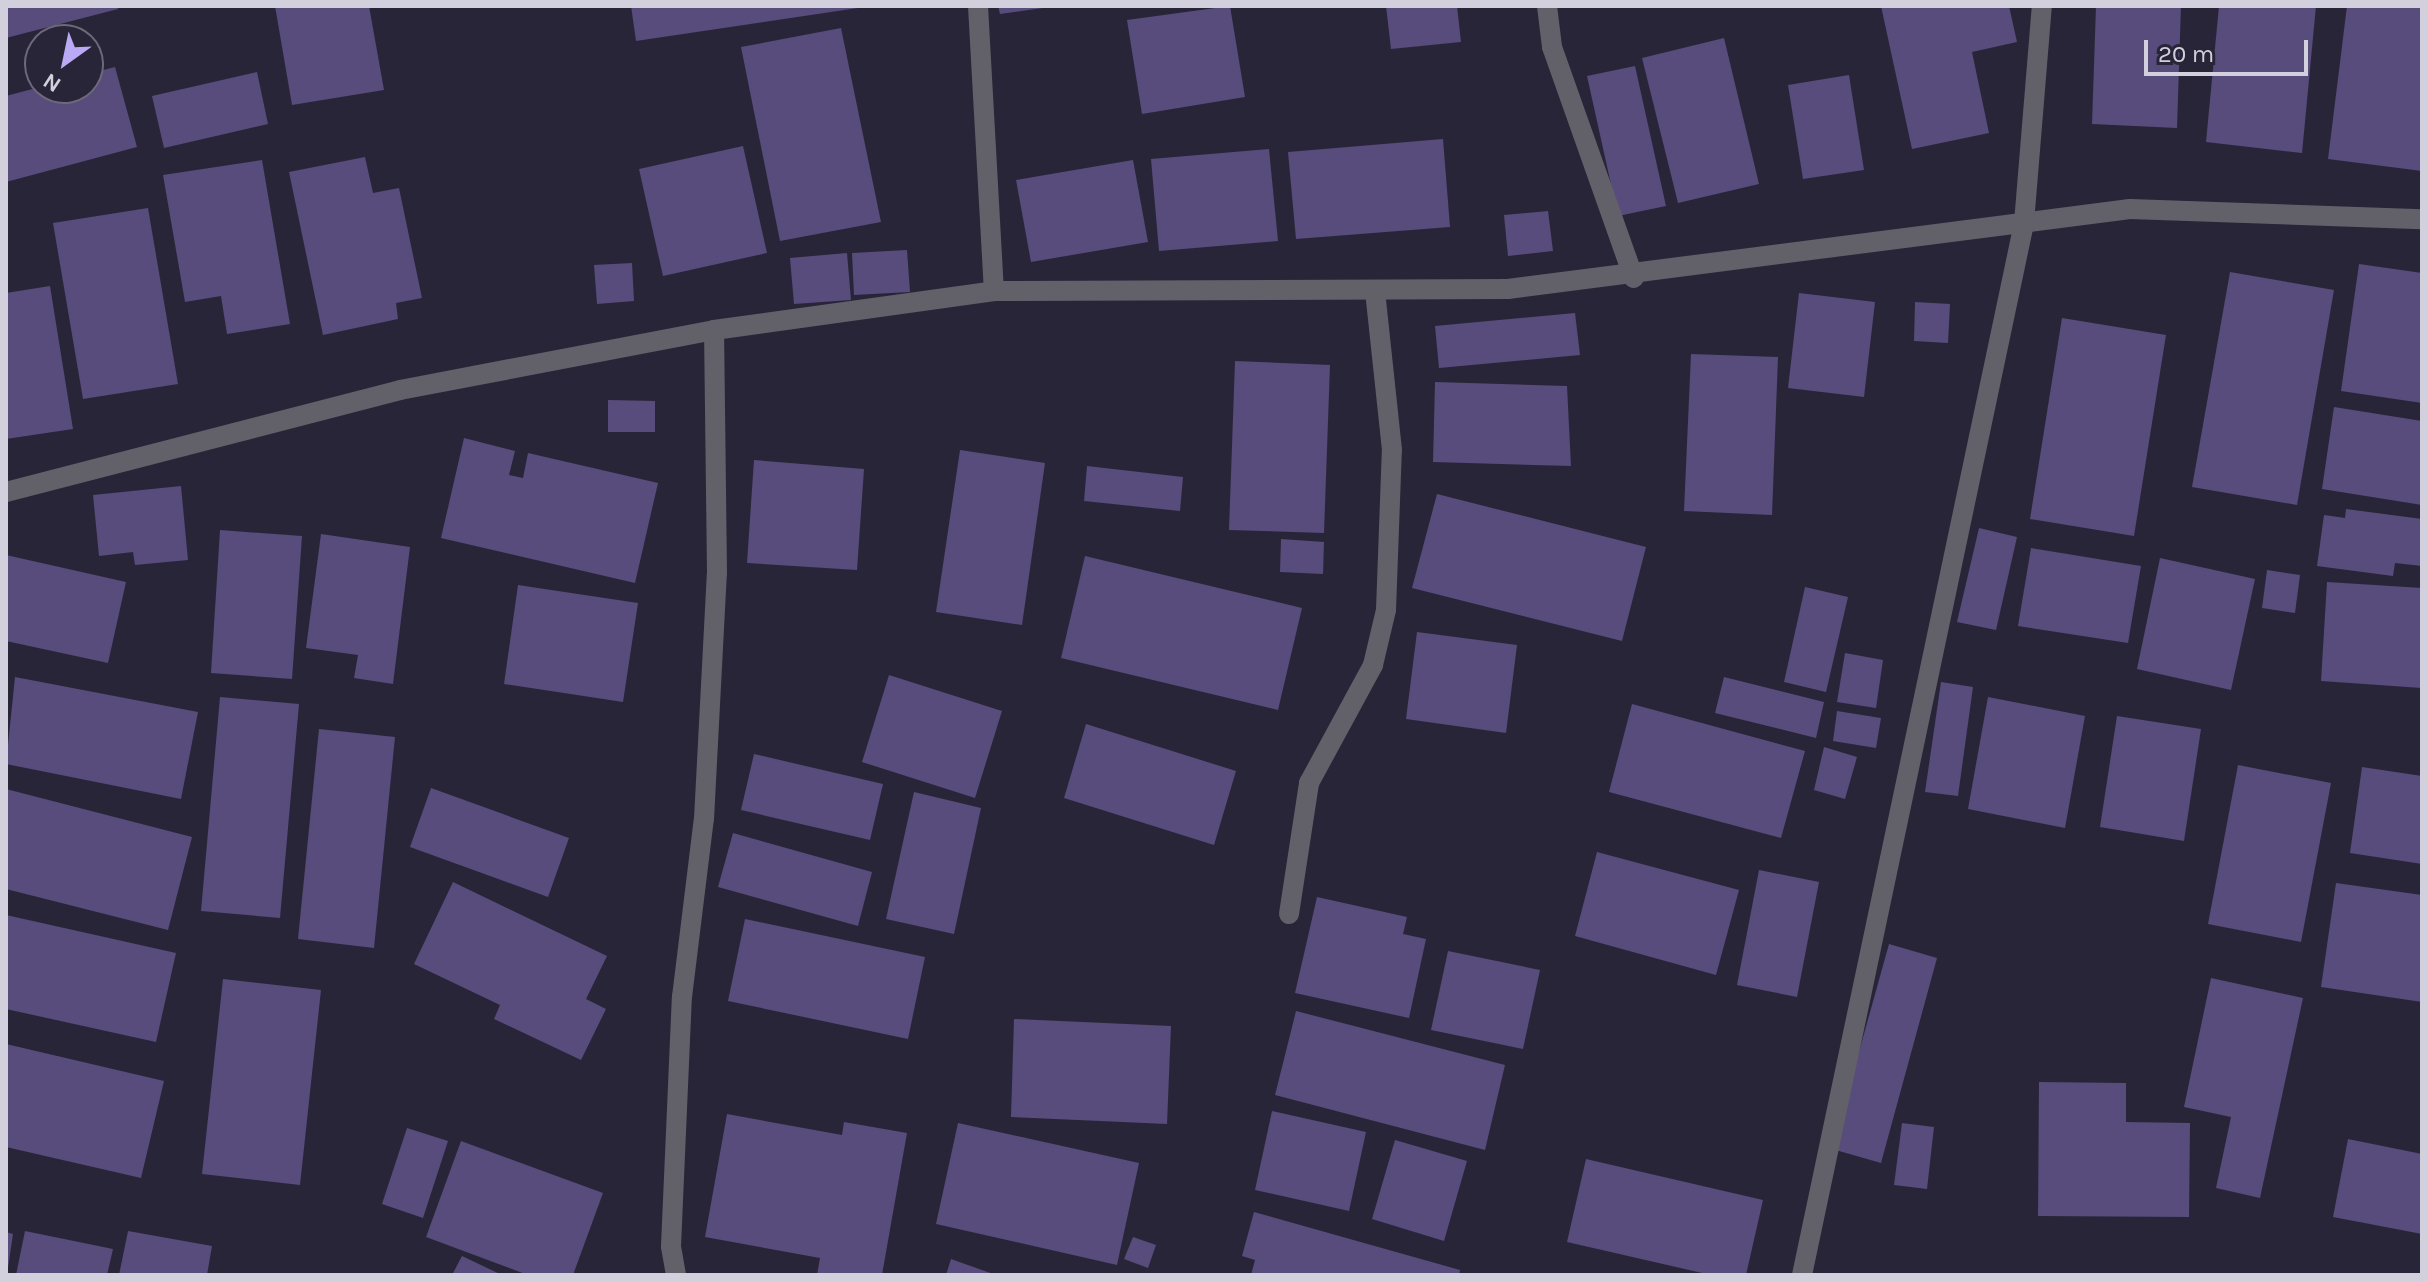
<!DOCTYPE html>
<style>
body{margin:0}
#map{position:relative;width:2428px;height:1281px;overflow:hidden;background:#292538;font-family:Karla,sans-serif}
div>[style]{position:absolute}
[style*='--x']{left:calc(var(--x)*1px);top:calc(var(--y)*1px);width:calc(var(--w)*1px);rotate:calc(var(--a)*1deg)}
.building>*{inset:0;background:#574c7c}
.minor>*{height:20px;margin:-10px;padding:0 10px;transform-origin:10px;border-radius:10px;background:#62616a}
span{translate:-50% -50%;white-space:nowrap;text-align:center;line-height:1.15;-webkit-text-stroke:6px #292538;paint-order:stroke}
.frame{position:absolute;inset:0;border:8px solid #d2d0dd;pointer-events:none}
.north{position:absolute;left:24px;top:24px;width:80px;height:80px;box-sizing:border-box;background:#292538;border:2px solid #6d697a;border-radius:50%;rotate:213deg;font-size:22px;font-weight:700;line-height:32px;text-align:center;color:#d2d0dd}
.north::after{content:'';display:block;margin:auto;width:28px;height:36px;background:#baaaf6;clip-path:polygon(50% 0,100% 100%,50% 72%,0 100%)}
.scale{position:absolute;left:2144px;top:40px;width:164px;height:36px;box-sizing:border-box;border:4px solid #d2d0dd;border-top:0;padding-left:10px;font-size:24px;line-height:28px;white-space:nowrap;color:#d2d0dd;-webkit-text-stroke:6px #292538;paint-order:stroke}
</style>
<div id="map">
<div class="building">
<div style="clip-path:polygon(6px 6px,117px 6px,118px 9px,6px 38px)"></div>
<div style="clip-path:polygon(275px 6px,369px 6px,384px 90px,292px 105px)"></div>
<div style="clip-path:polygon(631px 6px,858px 6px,858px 8px,636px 41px)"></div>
<div style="clip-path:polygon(998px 6px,1043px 6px,1043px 8px,1000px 14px)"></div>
<div style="clip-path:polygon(1230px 6px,1245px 97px,1142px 114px,1127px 20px)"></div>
<div style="clip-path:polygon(1386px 6px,1457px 6px,1461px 42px,1391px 49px)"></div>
<div style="clip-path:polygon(1881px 6px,2009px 6px,2017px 42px,1972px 52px,1989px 133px,1912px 149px)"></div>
<div style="clip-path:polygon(2096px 6px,2181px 6px,2177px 128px,2092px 124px)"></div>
<div style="clip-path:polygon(2219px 6px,2316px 6px,2302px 153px,2206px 142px)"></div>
<div style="clip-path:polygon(2347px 6px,2422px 6px,2422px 171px,2328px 159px)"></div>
<div style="clip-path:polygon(841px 28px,881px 222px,780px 241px,741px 47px)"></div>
<div style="clip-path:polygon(1724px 38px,1759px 184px,1678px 203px,1642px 58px)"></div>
<div style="clip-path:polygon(1635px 66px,1666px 206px,1618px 216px,1587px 76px)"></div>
<div style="clip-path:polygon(115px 67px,137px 147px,6px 182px,6px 96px,40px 87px,88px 88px,88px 74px)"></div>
<div style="clip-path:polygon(257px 72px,268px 124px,164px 148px,152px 96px)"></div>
<div style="clip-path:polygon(1849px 75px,1864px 170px,1803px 179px,1788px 85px)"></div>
<div style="clip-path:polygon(1443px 139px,1450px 227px,1296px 239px,1288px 152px)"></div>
<div style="clip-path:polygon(743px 146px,767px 253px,663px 276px,639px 169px)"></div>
<div style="clip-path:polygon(1269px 149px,1278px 241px,1159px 251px,1151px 159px)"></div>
<div style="clip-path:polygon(365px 157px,373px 193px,399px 188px,422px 298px,396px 303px,398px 319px,323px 335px,289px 172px)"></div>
<div style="clip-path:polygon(262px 160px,290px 324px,227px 334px,221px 296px,185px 302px,163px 175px)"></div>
<div style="clip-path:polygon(1133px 160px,1148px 242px,1031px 262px,1016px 180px)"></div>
<div style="clip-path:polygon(148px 208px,178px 384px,83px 399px,53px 223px)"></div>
<div style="clip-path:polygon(1548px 211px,1553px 251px,1508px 256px,1504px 215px)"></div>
<div style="clip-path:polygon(907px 250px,910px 292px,854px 295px,852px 253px)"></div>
<div style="clip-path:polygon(847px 253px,851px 300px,794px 304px,790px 258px)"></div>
<div style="clip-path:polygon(632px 263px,634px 301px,597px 304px,594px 265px)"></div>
<div style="clip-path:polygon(2359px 264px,2422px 273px,2422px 403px,2341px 391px)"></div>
<div style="clip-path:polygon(2230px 272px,2334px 290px,2297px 505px,2192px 487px)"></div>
<div style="clip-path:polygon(50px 286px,73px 429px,6px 439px,6px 293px)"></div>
<div style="clip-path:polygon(1799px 293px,1875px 302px,1864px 397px,1788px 388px)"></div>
<div style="clip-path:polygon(1915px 302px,1950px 304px,1948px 343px,1914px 341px)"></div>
<div style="clip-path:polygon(1575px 313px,1580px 355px,1439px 368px,1435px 326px)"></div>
<div style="clip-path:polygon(2062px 318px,2166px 335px,2134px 536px,2030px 519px)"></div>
<div style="clip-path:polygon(1691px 354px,1778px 357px,1772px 515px,1684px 511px)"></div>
<div style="clip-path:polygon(1235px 361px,1330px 365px,1324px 533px,1229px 530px)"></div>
<div style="clip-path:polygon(1435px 382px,1567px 386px,1571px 466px,1433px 462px)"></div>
<div style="clip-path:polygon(608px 400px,655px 401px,655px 432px,608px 432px)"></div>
<div style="clip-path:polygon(2334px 407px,2422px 421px,2422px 505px,2322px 489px)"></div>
<div style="clip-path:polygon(464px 438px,515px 451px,509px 475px,523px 478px,528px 453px,658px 483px,635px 583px,441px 538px)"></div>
<div style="clip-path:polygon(960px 450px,1045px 463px,1022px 625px,936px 612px)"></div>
<div style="clip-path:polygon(754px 460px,864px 469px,857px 570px,747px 563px)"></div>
<div style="clip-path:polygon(1087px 466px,1183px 477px,1180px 511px,1084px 501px)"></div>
<div style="clip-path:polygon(181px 486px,188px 560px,135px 565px,133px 552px,99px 556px,93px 495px)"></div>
<div style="clip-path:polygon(1437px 494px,1646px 547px,1622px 641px,1412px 588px)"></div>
<div style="clip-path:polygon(2346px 509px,2422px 519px,2422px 566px,2395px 563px,2393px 576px,2317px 566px,2324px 515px,2345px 518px)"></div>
<div style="clip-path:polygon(1979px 528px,2017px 537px,1996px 630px,1957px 622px)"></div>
<div style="clip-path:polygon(220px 530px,302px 536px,292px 679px,211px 673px)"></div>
<div style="clip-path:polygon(321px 534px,410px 547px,393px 684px,354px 678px,358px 655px,306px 648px)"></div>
<div style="clip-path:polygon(1281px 539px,1324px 542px,1323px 574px,1280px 572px)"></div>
<div style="clip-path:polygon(2031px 548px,2141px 566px,2128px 643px,2018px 626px)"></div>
<div style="clip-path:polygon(6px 555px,126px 582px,108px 663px,6px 641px)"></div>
<div style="clip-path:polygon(1085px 556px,1302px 608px,1278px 710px,1061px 658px)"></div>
<div style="clip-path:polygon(2160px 558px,2255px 579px,2231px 690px,2137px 669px)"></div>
<div style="clip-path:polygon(2267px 570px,2300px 575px,2295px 613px,2262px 608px)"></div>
<div style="clip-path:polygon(2327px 582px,2422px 588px,2422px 688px,2321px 681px)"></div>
<div style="clip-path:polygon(518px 585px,638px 603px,623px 702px,504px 684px)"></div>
<div style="clip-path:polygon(1805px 587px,1848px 597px,1826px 692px,1784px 682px)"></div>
<div style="clip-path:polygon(1417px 632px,1517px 645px,1506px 733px,1406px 719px)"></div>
<div style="clip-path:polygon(1845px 653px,1883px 660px,1876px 708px,1837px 702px)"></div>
<div style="clip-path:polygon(889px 675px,1002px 711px,975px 798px,862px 762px)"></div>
<div style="clip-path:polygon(15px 677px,198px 712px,181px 799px,6px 764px)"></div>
<div style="clip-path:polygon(1724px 677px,1824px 702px,1816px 738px,1715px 713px)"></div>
<div style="clip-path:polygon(1941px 682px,1973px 687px,1958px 796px,1925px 792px)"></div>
<div style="clip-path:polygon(220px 697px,299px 704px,280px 918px,201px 911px)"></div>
<div style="clip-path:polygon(1988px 697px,2085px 716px,2065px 828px,1968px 809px)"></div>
<div style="clip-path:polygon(1632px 704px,1805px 751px,1781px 838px,1609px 792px)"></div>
<div style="clip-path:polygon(1837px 711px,1881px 718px,1876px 748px,1833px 741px)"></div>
<div style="clip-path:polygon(2117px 716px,2201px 729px,2184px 841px,2100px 827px)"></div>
<div style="clip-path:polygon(1086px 724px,1236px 771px,1214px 845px,1064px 798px)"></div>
<div style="clip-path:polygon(319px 729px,395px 737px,374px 948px,298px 939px)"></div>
<div style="clip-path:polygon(1824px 747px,1857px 757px,1845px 799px,1814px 790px)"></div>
<div style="clip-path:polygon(754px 754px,883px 784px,870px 840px,741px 810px)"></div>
<div style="clip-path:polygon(2238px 765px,2331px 783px,2301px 942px,2208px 924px)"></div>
<div style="clip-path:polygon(2362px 767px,2422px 776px,2422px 864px,2350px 853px)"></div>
<div style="clip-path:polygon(431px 788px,569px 838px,548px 897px,410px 847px)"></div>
<div style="clip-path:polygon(6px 789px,192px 837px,168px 930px,6px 889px)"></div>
<div style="clip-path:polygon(914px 792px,981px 808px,954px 934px,886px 919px)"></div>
<div style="clip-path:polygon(733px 833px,872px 872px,858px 926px,718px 887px)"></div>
<div style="clip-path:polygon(1597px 852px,1739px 890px,1716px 975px,1575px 936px)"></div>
<div style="clip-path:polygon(1759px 870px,1819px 882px,1797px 997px,1737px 985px)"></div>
<div style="clip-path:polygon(453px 882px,607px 956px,586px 999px,606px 1009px,581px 1060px,494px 1019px,500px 1005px,414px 964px)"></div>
<div style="clip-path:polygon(2336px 883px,2422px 895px,2422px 1002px,2321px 987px)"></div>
<div style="clip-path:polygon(1317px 897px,1407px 917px,1403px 934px,1426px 939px,1409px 1018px,1295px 993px)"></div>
<div style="clip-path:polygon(6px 915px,176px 953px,156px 1042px,6px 1009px)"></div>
<div style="clip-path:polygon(745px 919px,925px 957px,908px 1039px,728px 1001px)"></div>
<div style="clip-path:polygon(1889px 944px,1937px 958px,1881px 1163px,1832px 1149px)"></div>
<div style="clip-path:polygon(1448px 951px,1540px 970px,1523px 1049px,1431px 1030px)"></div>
<div style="clip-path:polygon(2211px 978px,2303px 998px,2260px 1198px,2216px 1188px,2231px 1117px,2184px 1107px)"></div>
<div style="clip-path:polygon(223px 979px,321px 990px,300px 1185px,202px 1174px)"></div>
<div style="clip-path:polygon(1296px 1011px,1505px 1065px,1485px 1150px,1275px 1095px)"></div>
<div style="clip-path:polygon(1014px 1019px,1171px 1026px,1167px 1124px,1011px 1117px)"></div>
<div style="clip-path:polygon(6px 1044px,164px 1081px,141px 1178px,6px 1147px)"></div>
<div style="clip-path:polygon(2039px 1082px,2126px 1083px,2126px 1122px,2190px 1123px,2189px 1217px,2038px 1216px)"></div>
<div style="clip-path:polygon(1272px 1111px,1366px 1132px,1349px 1211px,1255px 1190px)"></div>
<div style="clip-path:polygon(727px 1114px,842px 1135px,844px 1122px,907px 1133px,882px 1275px,817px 1275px,820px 1258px,705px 1237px)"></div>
<div style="clip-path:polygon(958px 1123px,1139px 1163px,1117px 1265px,936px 1224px)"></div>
<div style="clip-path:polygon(1902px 1123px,1934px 1127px,1927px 1189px,1894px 1185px)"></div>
<div style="clip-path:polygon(407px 1128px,448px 1141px,423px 1218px,382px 1204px)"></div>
<div style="clip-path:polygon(2348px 1139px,2422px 1154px,2422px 1234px,2333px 1217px)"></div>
<div style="clip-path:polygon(1395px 1140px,1467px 1161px,1444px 1241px,1372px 1219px)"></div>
<div style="clip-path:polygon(461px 1141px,603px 1193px,573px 1275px,528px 1275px,426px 1237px)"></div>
<div style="clip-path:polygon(1586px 1159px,1763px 1200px,1746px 1275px,1711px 1275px,1567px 1242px)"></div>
<div style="clip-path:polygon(1254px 1212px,1460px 1270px,1459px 1275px,1251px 1275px,1255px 1260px,1242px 1256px)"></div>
<div style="clip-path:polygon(25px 1231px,113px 1249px,107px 1275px,16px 1275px)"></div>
<div style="clip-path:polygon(128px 1231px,212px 1246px,207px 1275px,119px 1275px)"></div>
<div style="clip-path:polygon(6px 1232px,13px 1234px,8px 1268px,6px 1268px)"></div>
<div style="clip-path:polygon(1133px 1237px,1156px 1245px,1148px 1268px,1124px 1259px)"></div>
<div style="clip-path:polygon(462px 1256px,502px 1275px,452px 1275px)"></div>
<div style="clip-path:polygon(951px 1259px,996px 1275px,946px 1275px)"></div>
</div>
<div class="minor">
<div style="--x:978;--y:6;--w:285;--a:86.8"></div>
<div style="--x:1547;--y:6;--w:41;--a:83"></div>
<div style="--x:1552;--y:47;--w:245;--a:70.5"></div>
<div style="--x:6;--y:492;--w:407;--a:-14.5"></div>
<div style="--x:400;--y:390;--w:320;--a:-10.8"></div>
<div style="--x:714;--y:330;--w:283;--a:-7.9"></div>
<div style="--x:994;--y:291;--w:514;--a:-0.22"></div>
<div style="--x:1508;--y:289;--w:627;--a:-7.33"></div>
<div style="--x:2130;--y:209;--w:292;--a:2"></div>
<div style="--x:1289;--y:914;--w:133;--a:-81.3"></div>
<div style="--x:1309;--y:783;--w:134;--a:-61.5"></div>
<div style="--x:1373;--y:665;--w:57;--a:-76.7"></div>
<div style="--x:1386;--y:610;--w:160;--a:-87.9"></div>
<div style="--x:1392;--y:450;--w:159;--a:-96.1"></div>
<div style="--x:676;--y:1275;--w:29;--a:-100"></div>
<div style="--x:671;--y:1246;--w:249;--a:-87.5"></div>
<div style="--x:682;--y:997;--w:179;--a:-83"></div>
<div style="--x:704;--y:819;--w:246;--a:-87"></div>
<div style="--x:717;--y:573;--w:243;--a:-90.7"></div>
<div style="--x:1802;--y:1275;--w:1075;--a:-78.08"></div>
<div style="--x:2024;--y:223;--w:218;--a:-85.3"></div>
</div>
<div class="frame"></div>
<div class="north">N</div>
<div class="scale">20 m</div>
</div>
